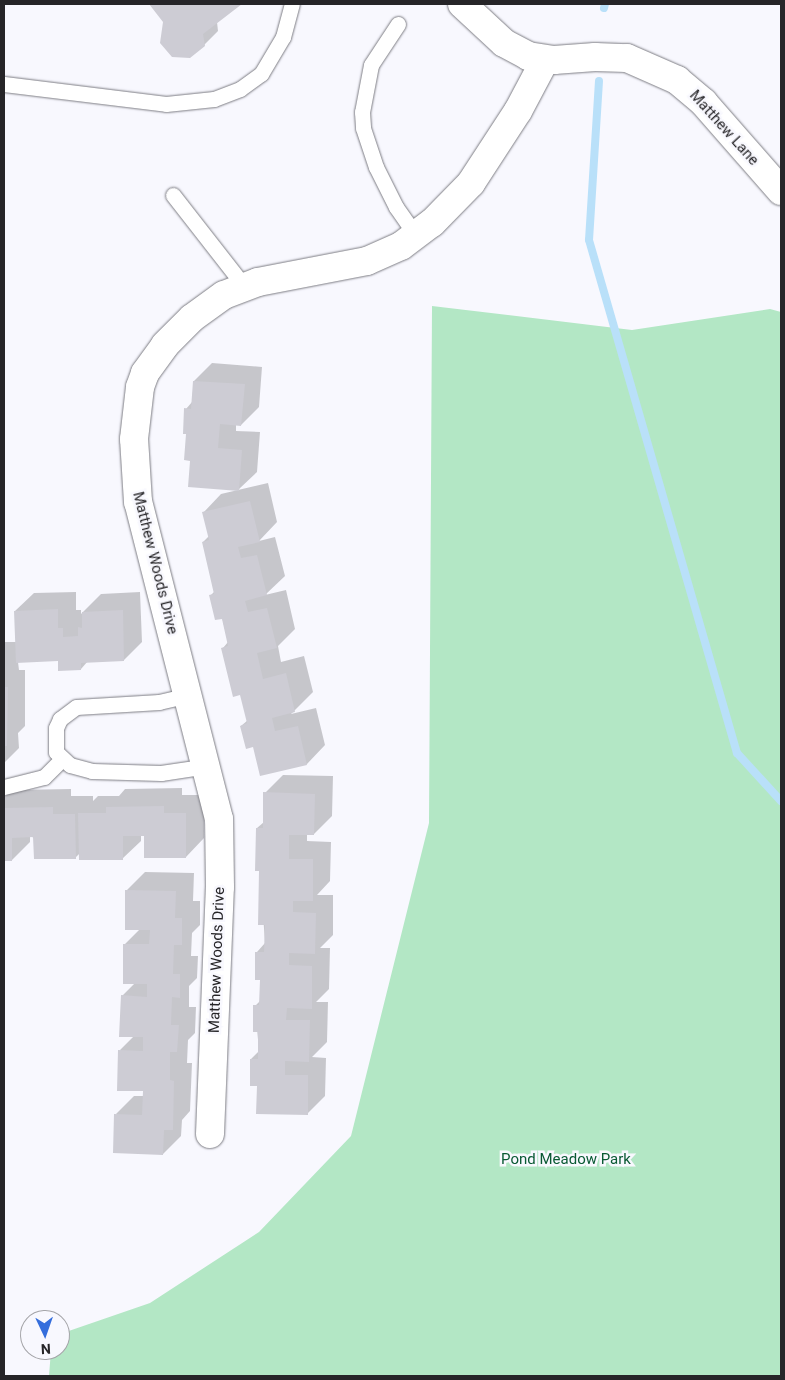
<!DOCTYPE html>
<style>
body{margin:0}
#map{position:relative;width:785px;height:1380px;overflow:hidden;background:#f8f8fe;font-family:Roboto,sans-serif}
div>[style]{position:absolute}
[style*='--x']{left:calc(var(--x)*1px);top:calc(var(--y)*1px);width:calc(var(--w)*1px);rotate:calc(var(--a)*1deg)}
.green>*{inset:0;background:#b3e7c5}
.shadow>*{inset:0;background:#0003}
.stream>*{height:8px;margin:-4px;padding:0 4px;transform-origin:4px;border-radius:4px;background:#b9e0f9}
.building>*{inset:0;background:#cdccd4}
.roads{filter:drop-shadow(0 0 1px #7d7d84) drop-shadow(0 0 1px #7d7d84)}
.lane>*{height:15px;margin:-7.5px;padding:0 7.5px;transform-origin:7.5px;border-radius:7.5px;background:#fff}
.street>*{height:28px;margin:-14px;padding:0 14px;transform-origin:14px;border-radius:14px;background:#fff}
span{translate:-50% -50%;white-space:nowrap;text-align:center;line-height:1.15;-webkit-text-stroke:5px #f8f8fe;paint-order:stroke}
.street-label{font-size:15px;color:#262528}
.park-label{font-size:15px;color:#095933}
.frame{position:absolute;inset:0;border:5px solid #262528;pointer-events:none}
.north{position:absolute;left:20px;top:1310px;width:50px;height:50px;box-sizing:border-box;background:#f8f8fe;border:1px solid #a4a4a8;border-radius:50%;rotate:177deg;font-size:14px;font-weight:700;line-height:20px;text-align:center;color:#262528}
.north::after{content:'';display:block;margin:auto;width:18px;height:22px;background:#356edc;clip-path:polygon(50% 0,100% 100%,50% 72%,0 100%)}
</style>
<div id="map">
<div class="green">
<div style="clip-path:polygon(432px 306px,632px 330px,770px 309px,781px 312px,781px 1376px,49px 1376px,51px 1350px,60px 1350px,60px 1334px,150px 1303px,259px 1232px,351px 1136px,429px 823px)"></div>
</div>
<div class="shadow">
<div style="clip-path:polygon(150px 4px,240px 4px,217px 22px,218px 31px,204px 45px,164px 22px)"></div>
<div style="clip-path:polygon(212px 363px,262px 367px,259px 407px,241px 425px,236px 425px,236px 431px,260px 432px,257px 472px,238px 490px,268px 483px,277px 522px,259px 541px,275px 537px,285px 576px,265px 595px,286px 590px,295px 629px,278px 646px,281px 662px,304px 656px,313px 692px,291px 714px,316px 708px,325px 745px,307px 764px,261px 775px,254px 745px,241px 726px,248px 720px,241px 693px,223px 648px,228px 642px,222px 617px,211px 595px,215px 591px,203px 542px,209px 536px,203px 513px,221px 494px,238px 490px,192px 459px,188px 433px,186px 409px,192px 402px,194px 381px)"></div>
<div style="clip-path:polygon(76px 592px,76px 610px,81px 610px,81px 614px,101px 594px,140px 592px,142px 642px,124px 660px,88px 661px,81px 669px,59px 660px,18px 662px,19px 670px,25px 670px,25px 726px,18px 733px,19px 748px,4px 763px,4px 642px,16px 642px,15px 611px,34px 593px)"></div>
<div style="clip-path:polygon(283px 775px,333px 776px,332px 816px,314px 834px,307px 834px,307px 841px,331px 842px,330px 881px,317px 895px,333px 895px,333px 935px,320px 948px,330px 948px,329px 989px,316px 1002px,328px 1002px,327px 1042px,312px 1057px,326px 1058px,325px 1096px,307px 1114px,258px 1085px,251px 1059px,259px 1051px,255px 1006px,261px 1000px,261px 979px,257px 952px,265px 943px,257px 828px,264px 822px,265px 793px)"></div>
<div style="clip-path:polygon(182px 788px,182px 795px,204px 795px,204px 838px,186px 857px,145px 835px,141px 835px,141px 841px,122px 859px,80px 853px,75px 858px,30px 836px,30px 842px,12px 860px,4px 860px,4px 797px,14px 790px,71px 789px,71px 796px,93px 796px,93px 801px,98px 796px,119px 796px,125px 789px)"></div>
<div style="clip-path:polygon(145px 872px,194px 873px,193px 901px,200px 901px,200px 925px,192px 933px,191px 956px,198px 956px,197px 978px,189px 986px,189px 1007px,196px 1007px,195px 1033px,188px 1040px,187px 1063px,192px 1063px,190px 1111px,182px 1120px,181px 1136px,163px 1154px,116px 1114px,134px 1096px,144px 1096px,144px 1090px,120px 1050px,134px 1036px,122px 996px,135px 983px,125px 944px,140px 929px,127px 890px)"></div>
</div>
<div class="stream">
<div style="--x:604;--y:8;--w:4;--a:-76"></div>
<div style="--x:599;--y:81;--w:159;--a:93.6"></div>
<div style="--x:589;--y:240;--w:534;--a:73.91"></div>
<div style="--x:737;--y:753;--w:65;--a:47.5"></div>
</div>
<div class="building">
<div style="clip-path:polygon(149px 4px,242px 4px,203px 34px,205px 46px,190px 58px,172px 57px,160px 43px,163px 22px)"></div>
<div style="clip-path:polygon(193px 381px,245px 384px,241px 426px,220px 424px,218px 448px,242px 450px,239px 491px,188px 487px,190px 461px,184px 460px,186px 434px,183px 434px,184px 408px,191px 409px)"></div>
<div style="clip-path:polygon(250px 501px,260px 542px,238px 547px,241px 558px,257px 555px,267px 595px,245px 601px,248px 612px,267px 608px,277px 648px,257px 653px,263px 679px,286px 673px,295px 712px,272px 718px,275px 731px,298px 726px,307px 765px,260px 776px,253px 747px,246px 749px,240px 726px,247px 723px,240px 695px,233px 697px,221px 648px,228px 646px,222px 619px,215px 620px,209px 595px,214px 594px,202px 542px,209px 540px,202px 512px)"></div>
<div style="clip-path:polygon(58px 609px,58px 628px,63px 628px,63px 637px,78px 636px,78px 627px,82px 628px,82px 612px,123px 610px,124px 661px,81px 663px,81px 670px,58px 671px,58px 661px,16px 663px,14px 611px)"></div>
<div style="clip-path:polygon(4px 687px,8px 687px,7px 746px,4px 746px)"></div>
<div style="clip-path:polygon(263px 792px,315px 794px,314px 835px,289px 835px,289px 859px,313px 859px,313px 901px,293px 901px,293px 912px,316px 913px,315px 954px,289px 953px,289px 965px,312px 966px,312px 1009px,287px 1008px,286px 1020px,310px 1020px,309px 1062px,285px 1061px,285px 1075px,308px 1075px,308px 1115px,256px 1114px,257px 1086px,250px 1086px,250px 1059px,258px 1059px,258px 1032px,253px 1032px,253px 1005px,259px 1005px,260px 980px,255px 980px,255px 952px,264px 952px,265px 925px,258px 925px,259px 871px,255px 871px,256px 828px,263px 828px)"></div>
<div style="clip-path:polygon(164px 806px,164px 813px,186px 813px,186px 858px,144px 858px,144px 836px,123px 836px,123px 860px,79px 860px,78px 813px,106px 813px,106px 807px)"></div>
<div style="clip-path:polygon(53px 807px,53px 814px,75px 814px,76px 859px,34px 859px,33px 837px,12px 838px,12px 861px,4px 861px,4px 808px)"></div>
<div style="clip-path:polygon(125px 890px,176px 891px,175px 918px,182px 918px,182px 945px,174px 945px,173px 974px,180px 974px,180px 998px,172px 997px,171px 1025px,179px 1025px,177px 1052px,170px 1052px,170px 1080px,174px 1081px,173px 1130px,164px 1130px,163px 1155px,113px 1153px,114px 1114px,142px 1115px,143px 1091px,117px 1091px,118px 1050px,143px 1051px,143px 1037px,119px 1037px,121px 995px,147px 997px,147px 984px,123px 984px,123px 944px,149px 944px,150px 930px,125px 930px)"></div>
</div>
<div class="roads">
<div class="lane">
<div style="--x:398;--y:24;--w:49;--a:123.4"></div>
<div style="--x:371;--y:65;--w:48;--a:100.8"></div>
<div style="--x:362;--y:112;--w:16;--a:86"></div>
<div style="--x:363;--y:128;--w:41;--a:71.6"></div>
<div style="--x:376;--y:167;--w:45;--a:63.4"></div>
<div style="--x:396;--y:207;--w:35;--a:55"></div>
<div style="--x:4;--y:84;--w:163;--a:7"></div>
<div style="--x:166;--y:104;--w:48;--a:-5.9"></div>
<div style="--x:214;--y:99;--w:28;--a:-21"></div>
<div style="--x:240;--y:89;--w:26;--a:-36"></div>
<div style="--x:261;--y:74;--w:43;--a:-59.3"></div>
<div style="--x:283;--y:37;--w:34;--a:-75"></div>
<div style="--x:173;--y:195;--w:115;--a:52"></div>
<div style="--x:189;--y:695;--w:31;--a:167"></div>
<div style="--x:159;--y:702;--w:83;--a:176.6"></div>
<div style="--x:76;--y:707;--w:20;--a:143"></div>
<div style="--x:60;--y:719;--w:10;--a:114"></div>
<div style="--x:56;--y:728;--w:24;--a:90"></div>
<div style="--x:56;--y:752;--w:19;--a:43"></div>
<div style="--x:70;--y:765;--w:23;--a:15"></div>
<div style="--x:92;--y:771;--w:69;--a:1.7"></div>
<div style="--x:161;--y:773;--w:48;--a:-8.5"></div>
<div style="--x:4;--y:787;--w:41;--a:-14"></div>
<div style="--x:44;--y:777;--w:25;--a:-45"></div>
</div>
<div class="street">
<div style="--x:462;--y:4;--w:57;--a:42.9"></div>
<div style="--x:504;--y:43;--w:27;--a:28"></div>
<div style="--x:528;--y:56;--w:26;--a:9"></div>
<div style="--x:554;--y:60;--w:41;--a:-4.2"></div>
<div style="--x:595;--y:57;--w:32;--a:2"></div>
<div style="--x:627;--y:58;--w:55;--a:23.7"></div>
<div style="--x:677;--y:80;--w:35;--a:40"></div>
<div style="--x:704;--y:103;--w:117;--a:48.8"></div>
<div style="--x:210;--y:1134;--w:247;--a:-87.7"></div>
<div style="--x:220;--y:887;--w:68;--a:-90.8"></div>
<div style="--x:219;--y:819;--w:327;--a:-104.3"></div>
<div style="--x:138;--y:502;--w:63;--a:-93.6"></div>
<div style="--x:134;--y:439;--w:52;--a:-83.4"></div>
<div style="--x:140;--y:387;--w:15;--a:-70"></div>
<div style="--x:145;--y:373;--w:34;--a:-54"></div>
<div style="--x:165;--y:345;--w:38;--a:-45"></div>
<div style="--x:192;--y:318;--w:39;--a:-36"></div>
<div style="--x:224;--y:295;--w:36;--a:-21"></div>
<div style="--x:258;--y:282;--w:111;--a:-10.9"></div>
<div style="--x:367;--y:261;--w:37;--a:-24"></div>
<div style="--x:401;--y:246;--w:39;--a:-37"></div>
<div style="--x:432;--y:223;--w:56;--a:-45.7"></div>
<div style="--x:471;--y:183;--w:86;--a:-56.9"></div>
<div style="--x:518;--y:111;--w:58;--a:-62.1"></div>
</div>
</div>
<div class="street-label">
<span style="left:724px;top:128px;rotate:48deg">Matthew Lane</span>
<span style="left:155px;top:563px;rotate:76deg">Matthew Woods Drive</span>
<span style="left:217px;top:960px;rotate:-88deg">Matthew Woods Drive</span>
</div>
<div class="park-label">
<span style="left:566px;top:1160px">Pond Meadow Park</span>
</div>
<div class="frame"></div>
<div class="north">N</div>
</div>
